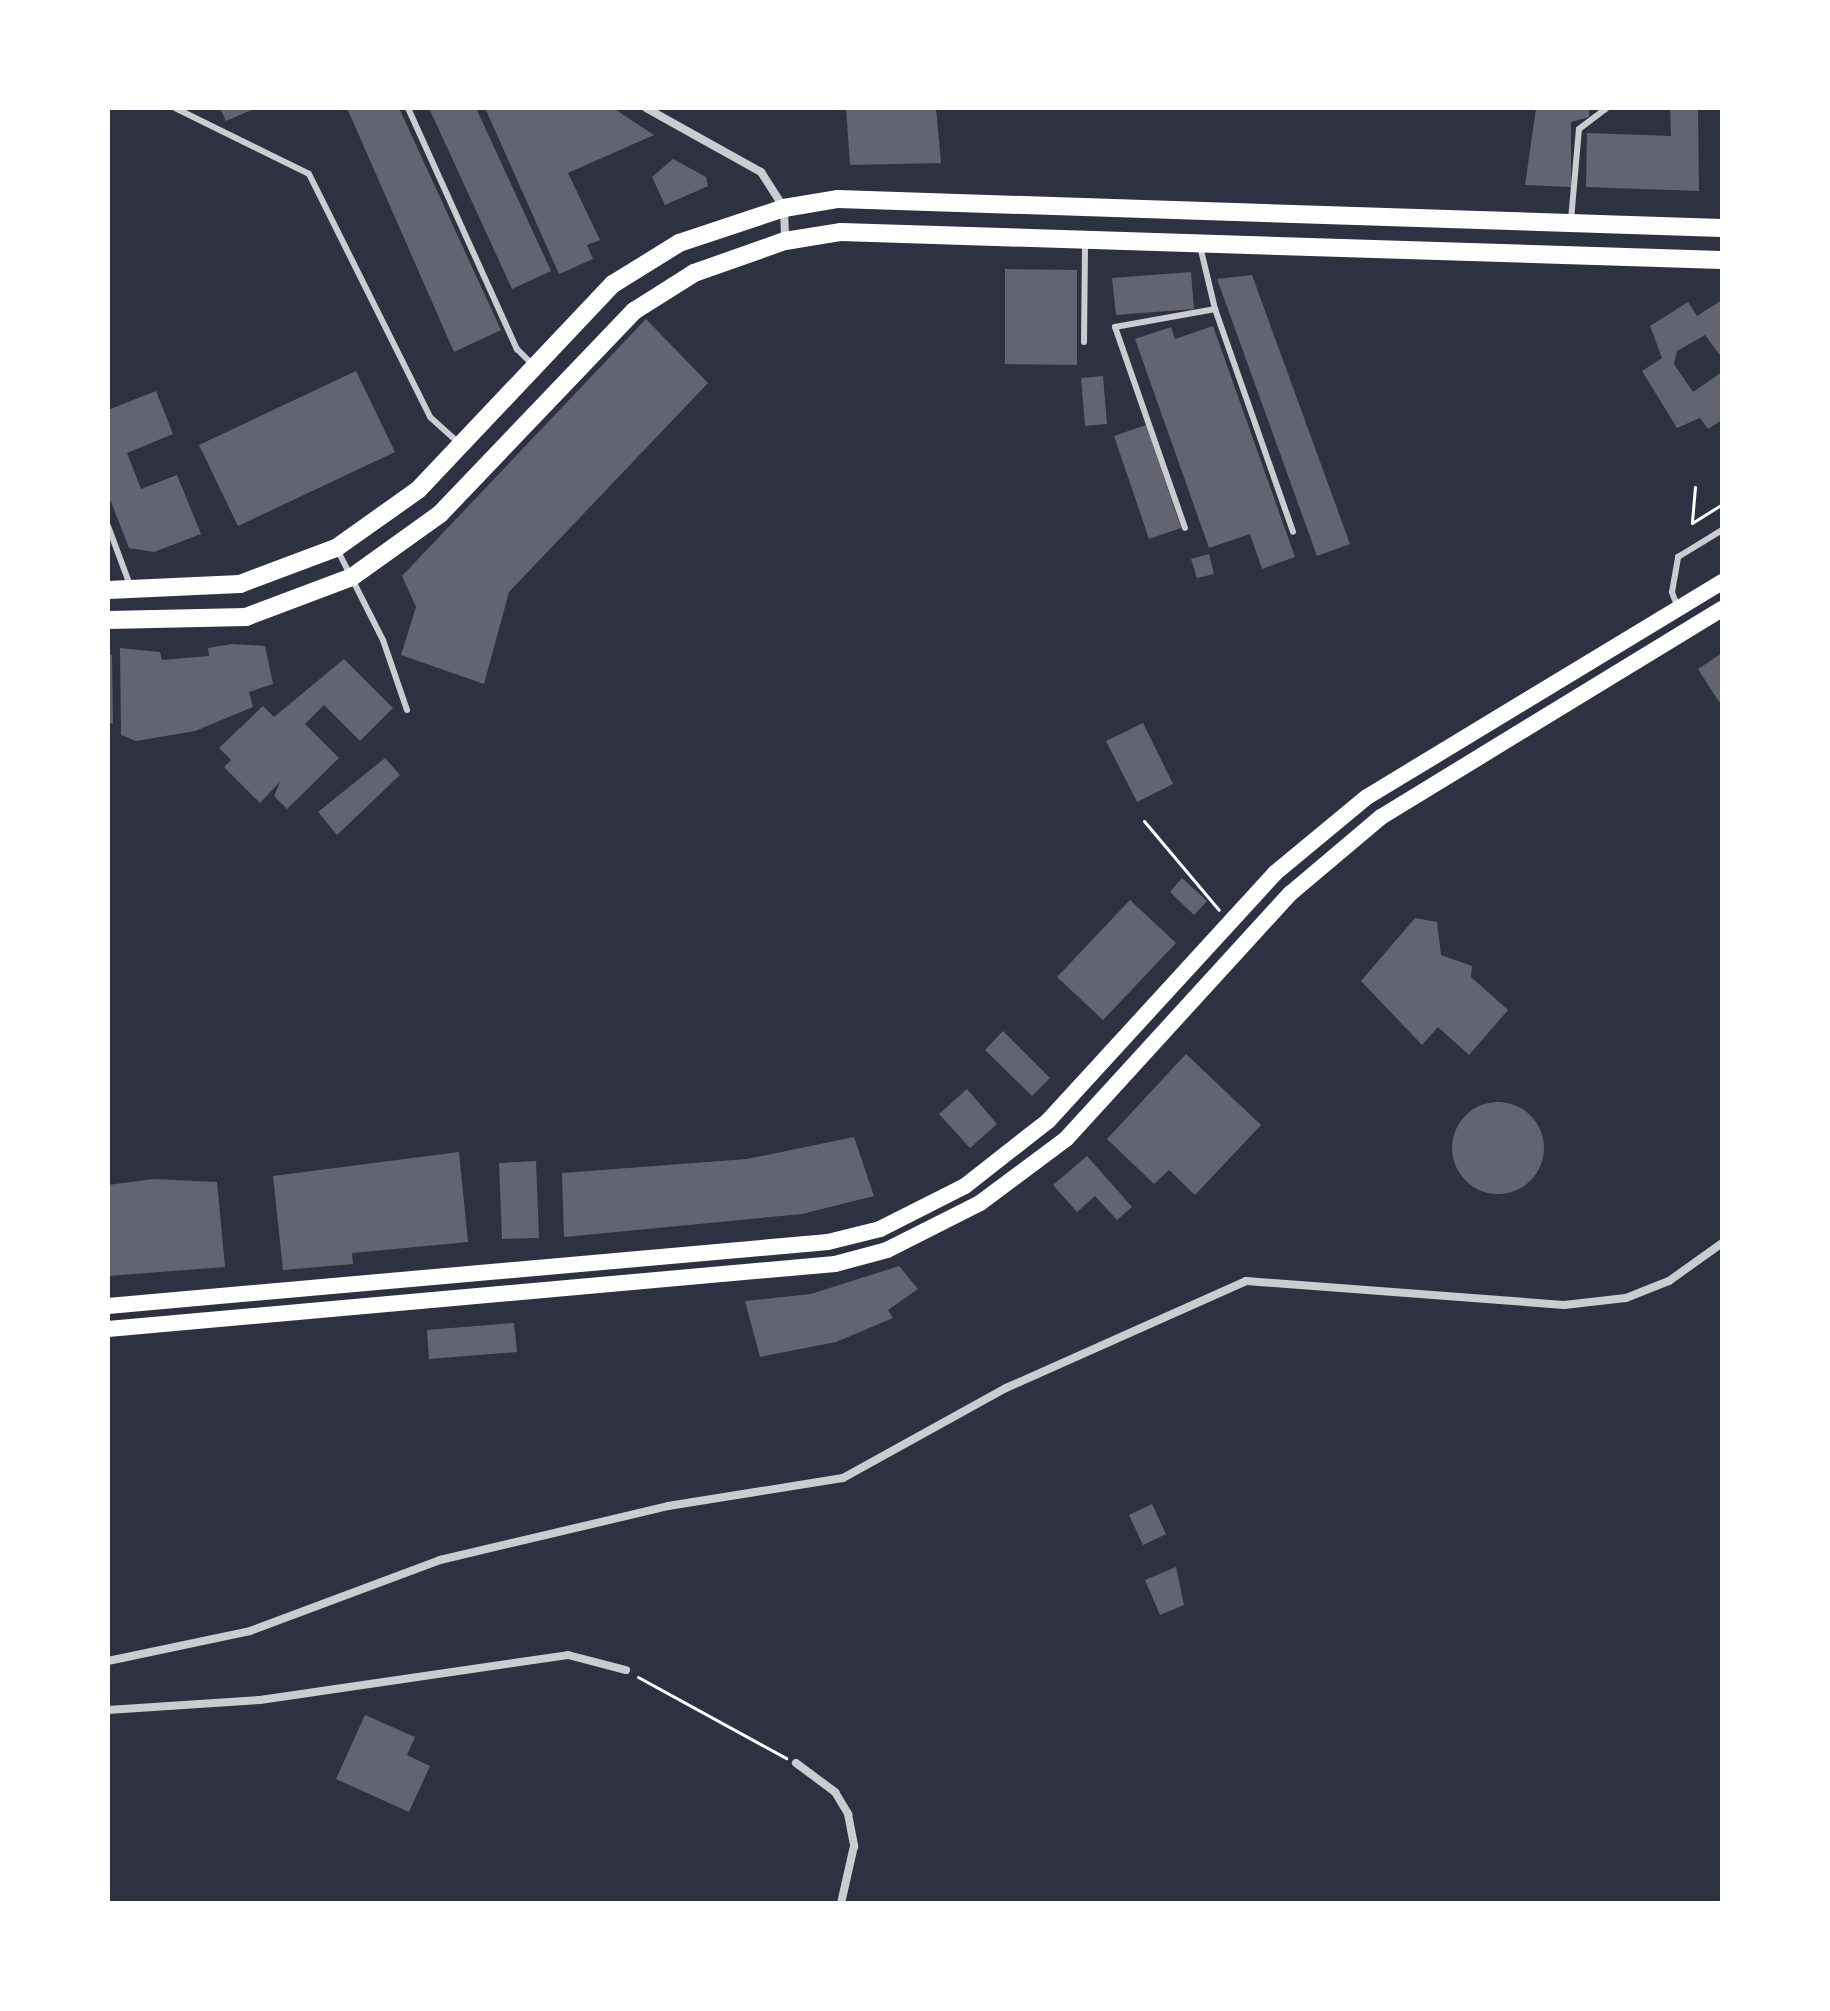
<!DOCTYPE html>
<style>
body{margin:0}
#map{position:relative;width:1830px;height:2011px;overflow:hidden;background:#2d3142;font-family:Barlow,sans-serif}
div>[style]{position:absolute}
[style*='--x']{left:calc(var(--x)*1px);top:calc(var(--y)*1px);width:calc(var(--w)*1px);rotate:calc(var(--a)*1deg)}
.building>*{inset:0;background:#626471}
.round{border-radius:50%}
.path>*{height:3px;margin:-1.5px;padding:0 1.5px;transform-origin:1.5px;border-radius:1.5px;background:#fff}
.service>*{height:6px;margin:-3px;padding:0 3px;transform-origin:3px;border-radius:3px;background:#caccd0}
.minor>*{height:8px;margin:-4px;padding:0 4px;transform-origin:4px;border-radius:4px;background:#caccd0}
.secondary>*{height:16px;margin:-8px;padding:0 8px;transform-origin:8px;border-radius:8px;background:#fff}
.primary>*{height:18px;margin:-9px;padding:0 9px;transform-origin:9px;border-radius:9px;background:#fff}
span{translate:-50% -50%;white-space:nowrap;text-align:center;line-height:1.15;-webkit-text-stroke:6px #fff;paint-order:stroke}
.frame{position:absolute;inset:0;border:110px solid #fff;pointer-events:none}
</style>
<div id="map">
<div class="building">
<div style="clip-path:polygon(220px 108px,256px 108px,226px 121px)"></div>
<div style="clip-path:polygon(347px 108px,399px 108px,501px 330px,454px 352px)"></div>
<div style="clip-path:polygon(429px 108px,476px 108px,551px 271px,512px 289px)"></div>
<div style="clip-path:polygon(485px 108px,613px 108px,654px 135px,568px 173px,600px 240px,587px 245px,593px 259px,559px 274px)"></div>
<div style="clip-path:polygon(846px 108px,936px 108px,941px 163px,850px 165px)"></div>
<div style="clip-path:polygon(1536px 108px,1589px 108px,1589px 117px,1571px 122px,1571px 187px,1525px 185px)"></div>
<div style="clip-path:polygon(1670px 108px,1698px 108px,1699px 191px,1586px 187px,1587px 133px,1671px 136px)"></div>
<div style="clip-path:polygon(673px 159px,706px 177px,708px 186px,665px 205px,652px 177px)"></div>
<div style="clip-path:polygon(1005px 269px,1077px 270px,1077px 365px,1005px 364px)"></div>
<div style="clip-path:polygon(1191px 272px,1194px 309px,1116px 315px,1112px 278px)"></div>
<div style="clip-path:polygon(1252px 275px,1350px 544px,1317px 556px,1217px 279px)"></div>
<div style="clip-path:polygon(1722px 300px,1722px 358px,1705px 335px,1677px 351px,1674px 364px,1693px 392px,1722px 372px,1722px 420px,1708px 429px,1700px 418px,1677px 428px,1642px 371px,1662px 358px,1650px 326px,1688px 302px,1697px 316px)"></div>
<div style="clip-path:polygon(646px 319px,708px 383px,509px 592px,484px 684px,401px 655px,416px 607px,402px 576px)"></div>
<div style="clip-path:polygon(1213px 326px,1295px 557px,1262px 569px,1250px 534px,1209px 548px,1135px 339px,1171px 327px,1175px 339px)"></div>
<div style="clip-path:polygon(356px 371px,395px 452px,238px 526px,199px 445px)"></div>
<div style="clip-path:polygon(1103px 376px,1107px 424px,1085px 426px,1081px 378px)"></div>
<div style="clip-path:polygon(156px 391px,173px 434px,127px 453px,141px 489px,177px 475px,201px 534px,154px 552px,129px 548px,108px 494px,108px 410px)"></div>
<div style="clip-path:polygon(1146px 425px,1181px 528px,1149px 539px,1114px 436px)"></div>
<div style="clip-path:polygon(1209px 554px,1214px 574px,1197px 578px,1191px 559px)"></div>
<div style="clip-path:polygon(232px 644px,265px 646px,273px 684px,249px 692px,253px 707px,195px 731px,136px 741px,121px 735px,120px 648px,160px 652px,162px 660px,209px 656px,208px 648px)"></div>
<div style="clip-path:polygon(1722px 653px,1722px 700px,1719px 702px,1698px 669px)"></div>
<div style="clip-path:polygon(108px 654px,112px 655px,113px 724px,108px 722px)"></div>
<div style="clip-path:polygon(344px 659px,393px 708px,360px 741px,324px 705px,305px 724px,339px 758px,287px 809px,274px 796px,280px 782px,260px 803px,224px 767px,231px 760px,219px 748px,263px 706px,274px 717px)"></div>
<div style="clip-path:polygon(1143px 723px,1173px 784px,1137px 802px,1106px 741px)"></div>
<div style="clip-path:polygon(385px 758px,400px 775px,337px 835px,318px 812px)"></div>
<div style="clip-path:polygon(1182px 878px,1207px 901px,1194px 915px,1170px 892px)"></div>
<div style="clip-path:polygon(1130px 900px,1176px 943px,1103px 1020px,1057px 977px)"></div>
<div style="clip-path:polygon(1415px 918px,1437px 922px,1441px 955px,1472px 966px,1471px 977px,1508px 1010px,1469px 1055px,1438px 1027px,1422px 1045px,1361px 981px)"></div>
<div style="clip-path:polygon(1003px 1031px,1050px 1078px,1032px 1096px,985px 1050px)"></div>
<div style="clip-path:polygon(1186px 1054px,1261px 1125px,1195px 1195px,1169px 1170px,1154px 1184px,1107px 1139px)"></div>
<div style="clip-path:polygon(967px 1089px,997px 1124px,970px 1148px,939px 1114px)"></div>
<div class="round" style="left:1452px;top:1102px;width:92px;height:92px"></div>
<div style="clip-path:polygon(854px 1137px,874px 1196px,802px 1214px,564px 1237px,562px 1173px,747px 1159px)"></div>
<div style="clip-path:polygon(459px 1152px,468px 1242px,352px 1253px,353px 1264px,283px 1270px,273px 1176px)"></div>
<div style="clip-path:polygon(1087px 1156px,1132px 1207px,1117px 1220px,1095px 1196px,1077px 1212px,1053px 1185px)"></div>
<div style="clip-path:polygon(536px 1161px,539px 1238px,502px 1239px,499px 1163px)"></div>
<div style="clip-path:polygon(154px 1179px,217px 1182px,225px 1267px,108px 1276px,108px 1185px)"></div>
<div style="clip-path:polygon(899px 1266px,918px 1289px,888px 1310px,893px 1318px,836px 1342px,760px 1357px,745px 1301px,811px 1294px)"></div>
<div style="clip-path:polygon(514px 1323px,517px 1352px,429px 1359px,427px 1330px)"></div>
<div style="clip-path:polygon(1152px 1504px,1166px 1534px,1143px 1545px,1129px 1515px)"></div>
<div style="clip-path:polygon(1176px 1567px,1184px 1605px,1160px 1615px,1145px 1580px)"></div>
<div style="clip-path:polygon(365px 1715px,415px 1737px,407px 1755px,430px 1766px,409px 1812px,336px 1779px)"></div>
</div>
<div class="path">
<div style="--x:1695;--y:487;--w:36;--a:95"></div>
<div style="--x:1692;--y:523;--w:36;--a:-32"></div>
<div style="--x:1144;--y:821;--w:116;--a:49.9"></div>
<div style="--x:638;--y:1677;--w:169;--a:28.7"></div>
</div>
<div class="service">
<div style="--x:175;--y:108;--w:149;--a:26.2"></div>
<div style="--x:309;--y:174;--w:271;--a:63.5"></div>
<div style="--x:430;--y:417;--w:38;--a:42"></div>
<div style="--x:408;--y:108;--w:265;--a:65.7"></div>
<div style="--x:517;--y:349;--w:21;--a:45"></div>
<div style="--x:1571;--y:220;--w:91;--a:-85"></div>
<div style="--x:1579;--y:129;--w:35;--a:-37"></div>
<div style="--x:1200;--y:246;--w:65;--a:76.6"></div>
<div style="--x:1215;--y:309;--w:236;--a:70.7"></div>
<div style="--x:1084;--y:342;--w:101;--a:-89.4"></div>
<div style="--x:108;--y:526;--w:63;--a:69.6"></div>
<div style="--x:1185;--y:528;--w:213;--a:-109.2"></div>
<div style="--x:1115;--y:327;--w:102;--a:-10.2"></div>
<div style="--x:337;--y:549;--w:102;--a:63.2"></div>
<div style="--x:383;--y:640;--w:74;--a:71.1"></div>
<div style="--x:1678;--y:608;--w:17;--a:-111"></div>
<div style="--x:1672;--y:592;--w:36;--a:-80"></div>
<div style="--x:1678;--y:557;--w:52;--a:-31.5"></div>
</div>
<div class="minor">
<div style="--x:646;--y:108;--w:132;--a:29.1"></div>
<div style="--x:761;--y:172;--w:43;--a:57.4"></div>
<div style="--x:784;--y:208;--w:32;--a:88"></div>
<div style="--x:108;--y:1661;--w:145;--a:-11.9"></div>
<div style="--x:250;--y:1631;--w:203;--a:-20.5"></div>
<div style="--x:440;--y:1560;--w:234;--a:-13.3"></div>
<div style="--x:668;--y:1506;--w:177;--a:-9.1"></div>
<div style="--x:843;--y:1478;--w:186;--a:-28.9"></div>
<div style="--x:1006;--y:1388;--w:263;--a:-24"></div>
<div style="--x:1246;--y:1281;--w:319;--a:4.3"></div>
<div style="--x:1564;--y:1305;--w:62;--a:-6.4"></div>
<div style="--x:1626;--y:1298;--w:46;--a:-21.6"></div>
<div style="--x:1669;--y:1281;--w:65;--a:-35.6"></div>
<div style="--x:108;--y:1710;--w:152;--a:-3.8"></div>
<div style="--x:260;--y:1700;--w:311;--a:-8.3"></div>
<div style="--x:568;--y:1655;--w:60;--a:14.5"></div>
<div style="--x:796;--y:1763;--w:49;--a:36.6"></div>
<div style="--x:835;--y:1792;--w:26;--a:59"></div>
<div style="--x:848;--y:1814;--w:33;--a:79"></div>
<div style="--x:854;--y:1846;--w:58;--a:102.8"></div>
</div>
<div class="secondary">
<div style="--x:108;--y:1306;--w:723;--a:-5.08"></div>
<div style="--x:828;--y:1242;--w:54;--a:-14"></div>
<div style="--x:880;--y:1229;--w:95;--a:-26.8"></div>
<div style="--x:965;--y:1186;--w:105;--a:-38.1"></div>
<div style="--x:1048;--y:1121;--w:336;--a:-47.5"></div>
<div style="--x:1275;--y:873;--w:119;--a:-39.6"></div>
<div style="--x:1367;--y:797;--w:415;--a:-31.2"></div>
<div style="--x:108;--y:1329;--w:730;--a:-5.11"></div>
<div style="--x:835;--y:1264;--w:54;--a:-15.1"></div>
<div style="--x:887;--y:1250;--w:104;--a:-26.8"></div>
<div style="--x:980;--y:1203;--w:107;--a:-36.7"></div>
<div style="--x:1066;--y:1139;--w:333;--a:-47.6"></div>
<div style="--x:1291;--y:893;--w:118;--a:-40.2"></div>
<div style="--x:1381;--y:817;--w:399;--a:-31.4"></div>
</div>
<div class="primary">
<div style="--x:108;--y:590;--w:132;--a:-2.6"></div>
<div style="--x:240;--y:584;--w:103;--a:-20.6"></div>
<div style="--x:336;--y:548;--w:100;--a:-35.3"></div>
<div style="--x:418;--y:490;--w:284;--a:-46.6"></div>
<div style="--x:613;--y:284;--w:78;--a:-31.8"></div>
<div style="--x:679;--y:243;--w:111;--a:-18.4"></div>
<div style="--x:784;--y:208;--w:55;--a:-9.5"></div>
<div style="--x:838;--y:199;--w:884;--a:1.88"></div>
<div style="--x:108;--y:620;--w:138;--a:-1.2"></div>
<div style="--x:246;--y:617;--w:113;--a:-20.7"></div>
<div style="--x:352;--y:577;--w:108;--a:-35.6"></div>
<div style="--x:440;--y:514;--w:281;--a:-46.3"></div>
<div style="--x:634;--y:311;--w:71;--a:-32.3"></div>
<div style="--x:694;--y:273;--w:96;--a:-19.4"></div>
<div style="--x:785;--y:241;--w:57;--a:-9.1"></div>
<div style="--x:841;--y:232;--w:881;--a:1.82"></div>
</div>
<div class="frame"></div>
</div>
